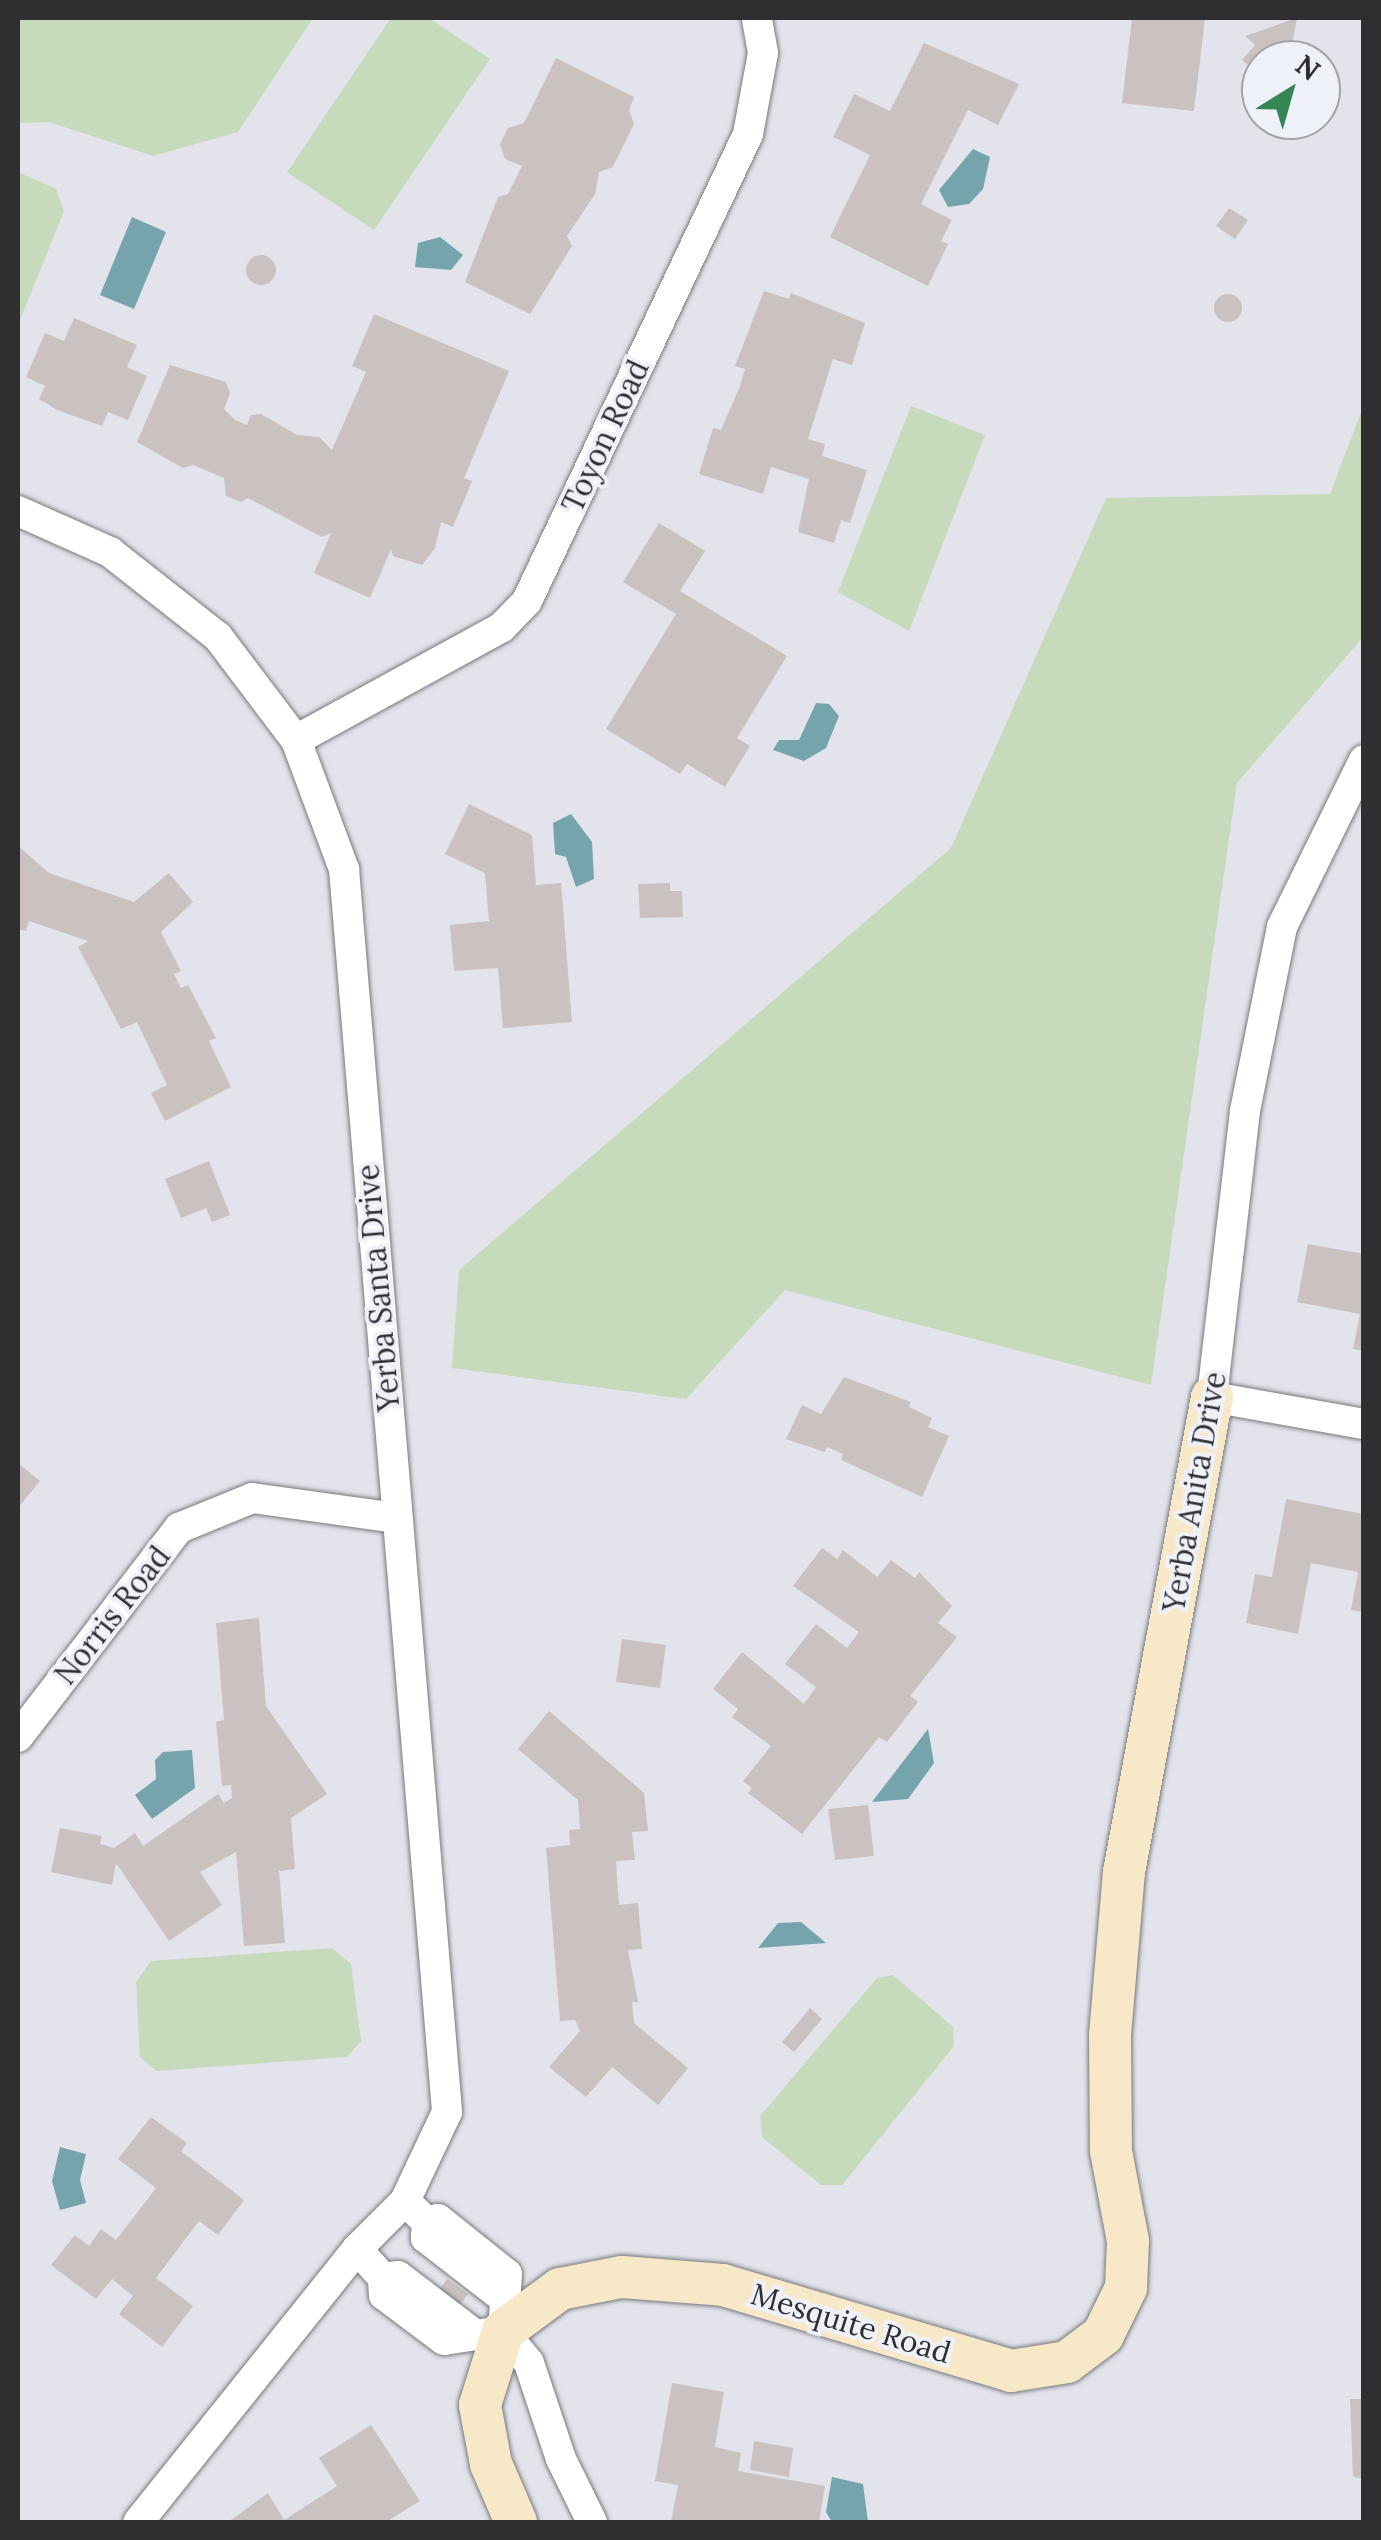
<!DOCTYPE html>
<style>
body{margin:0}
#map{position:relative;width:1381px;height:2540px;overflow:hidden;background:#e2e3eb;font-family:Lora,serif}
div>[style]{position:absolute}
[style*='--x']{left:calc(var(--x)*1px);top:calc(var(--y)*1px);width:calc(var(--w)*1px);rotate:calc(var(--a)*1deg)}
.green>*{inset:0;background:#c8dabc}
.water>*{inset:0;background:#76a4ac}
.building>*{inset:0;background:#cac2c1}
.round{border-radius:50%}
.roads{filter:drop-shadow(0 0 2px #78797f) drop-shadow(0 0 2px #78797f)}
.street>*{height:30px;margin:-15px;padding:0 15px;transform-origin:15px;border-radius:15px;background:#fff}
.secondary>*{height:42px;margin:-21px;padding:0 21px;transform-origin:21px;border-radius:21px;background:#f7e9c8}
span{translate:-50% -50%;white-space:nowrap;text-align:center;line-height:1.15;-webkit-text-stroke:8px #eff1f8;paint-order:stroke}
.street-label{font-size:30px;color:#2f2f32}
.frame{position:absolute;inset:0;border:20px solid #2f2f32;pointer-events:none}
.north{position:absolute;left:1241px;top:40px;width:100px;height:100px;box-sizing:border-box;background:#eff1f8;border:2px solid #a2a3a9;border-radius:50%;rotate:37deg;font-size:28px;font-weight:700;line-height:40px;text-align:center;color:#2f2f32}
.north::after{content:'';display:block;margin:auto;width:35px;height:45px;background:#368555;clip-path:polygon(50% 0,100% 100%,50% 72%,0 100%)}
</style>
<div id="map">
<div class="green">
<div style="clip-path:polygon(18px 18px,313px 18px,238px 132px,153px 156px,49px 122px,18px 123px)"></div>
<div style="clip-path:polygon(391px 18px,429px 18px,490px 59px,374px 230px,287px 172px)"></div>
<div style="clip-path:polygon(18px 172px,56px 189px,64px 211px,18px 325px)"></div>
<div style="clip-path:polygon(911px 406px,985px 435px,909px 631px,838px 592px)"></div>
<div style="clip-path:polygon(1363px 407px,1363px 637px,1237px 783px,1151px 1385px,785px 1290px,686px 1399px,452px 1368px,459px 1270px,951px 848px,1106px 498px,1330px 494px)"></div>
<div style="clip-path:polygon(332px 1948px,351px 1964px,361px 2041px,347px 2057px,156px 2071px,140px 2057px,136px 1982px,151px 1961px)"></div>
<div style="clip-path:polygon(893px 1975px,953px 2027px,954px 2046px,842px 2185px,821px 2185px,762px 2137px,760px 2116px,877px 1978px)"></div>
</div>
<div class="water">
<div style="clip-path:polygon(973px 149px,990px 157px,983px 189px,969px 204px,948px 207px,939px 190px)"></div>
<div style="clip-path:polygon(132px 217px,166px 232px,134px 309px,100px 295px)"></div>
<div style="clip-path:polygon(440px 237px,463px 255px,451px 270px,415px 267px,418px 243px)"></div>
<div style="clip-path:polygon(816px 703px,829px 704px,839px 716px,826px 748px,804px 761px,773px 750px,779px 740px,799px 740px)"></div>
<div style="clip-path:polygon(571px 814px,592px 842px,594px 879px,576px 887px,566px 857px,555px 854px,553px 823px)"></div>
<div style="clip-path:polygon(928px 1729px,934px 1763px,908px 1799px,872px 1802px)"></div>
<div style="clip-path:polygon(192px 1750px,195px 1788px,152px 1819px,135px 1795px,156px 1779px,155px 1760px,163px 1752px)"></div>
<div style="clip-path:polygon(801px 1922px,826px 1943px,758px 1948px,778px 1923px)"></div>
<div style="clip-path:polygon(60px 2147px,86px 2154px,80px 2180px,86px 2203px,60px 2210px,52px 2181px)"></div>
<div style="clip-path:polygon(832px 2477px,863px 2484px,868px 2522px,832px 2522px,826px 2512px)"></div>
</div>
<div class="building">
<div style="clip-path:polygon(1132px 18px,1205px 18px,1194px 111px,1122px 103px)"></div>
<div style="clip-path:polygon(1297px 18px,1289px 60px,1261px 60px,1261px 76px,1242px 60px,1255px 45px,1245px 36px)"></div>
<div style="clip-path:polygon(924px 43px,1019px 84px,998px 125px,968px 110px,921px 204px,952px 220px,941px 241px,948px 244px,928px 286px,830px 237px,870px 155px,833px 137px,854px 94px,890px 111px)"></div>
<div style="clip-path:polygon(556px 58px,634px 97px,629px 110px,634px 124px,613px 167px,599px 172px,595px 194px,567px 236px,572px 246px,530px 314px,465px 282px,498px 197px,508px 194px,522px 166px,505px 159px,500px 144px,508px 128px,524px 123px)"></div>
<div style="clip-path:polygon(1229px 208px,1248px 220px,1235px 239px,1216px 226px)"></div>
<div class="round" style="left:246px;top:255px;width:30px;height:30px"></div>
<div style="clip-path:polygon(764px 291px,789px 299px,791px 293px,865px 323px,852px 365px,833px 359px,808px 439px,825px 444px,822px 456px,867px 470px,850px 523px,841px 520px,834px 543px,798px 532px,809px 479px,771px 467px,763px 494px,699px 474px,713px 428px,721px 430px,740px 386px,745px 369px,735px 366px)"></div>
<div class="round" style="left:1214px;top:294px;width:28px;height:28px"></div>
<div style="clip-path:polygon(374px 314px,509px 371px,464px 478px,472px 481px,453px 527px,441px 522px,435px 548px,422px 565px,393px 556px,391px 549px,370px 598px,314px 573px,331px 533px,322px 537px,248px 498px,241px 502px,226px 496px,224px 478px,193px 465px,183px 468px,137px 442px,170px 365px,226px 382px,230px 393px,224px 409px,235px 420px,247px 425px,251px 415px,261px 414px,297px 435px,319px 437px,332px 450px,366px 372px,352px 366px)"></div>
<div style="clip-path:polygon(74px 318px,137px 345px,127px 367px,147px 376px,128px 420px,108px 412px,102px 426px,57px 410px,39px 399px,45px 386px,26px 377px,45px 333px,64px 341px)"></div>
<div style="clip-path:polygon(659px 523px,705px 551px,680px 591px,787px 656px,737px 738px,750px 746px,725px 787px,687px 764px,680px 774px,606px 729px,676px 614px,623px 582px)"></div>
<div style="clip-path:polygon(469px 804px,532px 835px,536px 885px,561px 883px,572px 1022px,503px 1028px,498px 968px,454px 971px,450px 925px,489px 921px,485px 873px,445px 854px)"></div>
<div style="clip-path:polygon(18px 846px,49px 873px,134px 902px,169px 873px,193px 902px,161px 932px,181px 971px,174px 974px,181px 988px,188px 985px,216px 1038px,209px 1041px,231px 1087px,165px 1121px,151px 1093px,167px 1085px,137px 1022px,121px 1029px,78px 947px,88px 941px,29px 921px,26px 931px,18px 929px)"></div>
<div style="clip-path:polygon(670px 883px,670px 891px,682px 891px,683px 917px,640px 918px,638px 884px)"></div>
<div style="clip-path:polygon(209px 1161px,230px 1215px,212px 1222px,206px 1208px,181px 1218px,165px 1179px)"></div>
<div style="clip-path:polygon(1308px 1244px,1364px 1254px,1364px 1351px,1353px 1349px,1360px 1314px,1297px 1302px)"></div>
<div style="clip-path:polygon(844px 1377px,911px 1402px,909px 1407px,932px 1418px,928px 1427px,949px 1436px,922px 1497px,841px 1460px,843px 1454px,827px 1447px,825px 1452px,786px 1439px,802px 1405px,821px 1414px)"></div>
<div style="clip-path:polygon(18px 1463px,40px 1481px,18px 1508px)"></div>
<div style="clip-path:polygon(1286px 1499px,1364px 1514px,1364px 1612px,1351px 1610px,1358px 1572px,1311px 1563px,1298px 1634px,1246px 1623px,1255px 1574px,1272px 1577px)"></div>
<div style="clip-path:polygon(822px 1548px,837px 1559px,843px 1550px,877px 1577px,891px 1560px,915px 1578px,919px 1572px,952px 1606px,938px 1623px,957px 1637px,910px 1696px,918px 1702px,887px 1742px,879px 1737px,802px 1834px,748px 1793px,752px 1788px,743px 1781px,771px 1746px,732px 1717px,738px 1709px,713px 1689px,742px 1652px,804px 1704px,816px 1687px,785px 1664px,816px 1624px,847px 1648px,859px 1632px,793px 1586px)"></div>
<div style="clip-path:polygon(259px 1618px,266px 1706px,327px 1794px,291px 1818px,295px 1869px,279px 1871px,285px 1943px,244px 1946px,236px 1852px,200px 1872px,222px 1905px,169px 1941px,116px 1863px,112px 1885px,51px 1872px,60px 1828px,102px 1836px,100px 1844px,114px 1848px,135px 1833px,143px 1846px,218px 1794px,224px 1803px,232px 1798px,231px 1785px,222px 1786px,216px 1722px,224px 1720px,216px 1623px)"></div>
<div style="clip-path:polygon(622px 1639px,666px 1645px,660px 1688px,616px 1682px)"></div>
<div style="clip-path:polygon(549px 1711px,644px 1793px,648px 1831px,632px 1832px,635px 1860px,616px 1861px,619px 1905px,638px 1903px,642px 1949px,628px 1950px,638px 2002px,632px 2002px,634px 2023px,688px 2068px,658px 2105px,612px 2067px,586px 2097px,549px 2067px,580px 2031px,575px 2020px,560px 2021px,546px 1848px,570px 1845px,569px 1830px,580px 1829px,578px 1800px,518px 1749px)"></div>
<div style="clip-path:polygon(868px 1805px,874px 1856px,835px 1860px,828px 1809px)"></div>
<div style="clip-path:polygon(810px 2008px,822px 2019px,794px 2052px,782px 2042px)"></div>
<div style="clip-path:polygon(151px 2117px,187px 2143px,181px 2151px,244px 2200px,218px 2235px,199px 2221px,156px 2278px,193px 2306px,162px 2347px,119px 2314px,133px 2296px,112px 2279px,96px 2299px,51px 2265px,75px 2235px,89px 2246px,101px 2229px,116px 2240px,156px 2188px,118px 2159px)"></div>
<div style="clip-path:polygon(447px 2279px,468px 2294px,458px 2307px,438px 2292px)"></div>
<div style="clip-path:polygon(672px 2383px,724px 2392px,715px 2447px,741px 2453px,738px 2471px,825px 2486px,819px 2522px,671px 2522px,678px 2485px,655px 2481px)"></div>
<div style="clip-path:polygon(1350px 2399px,1364px 2399px,1364px 2479px,1353px 2477px)"></div>
<div style="clip-path:polygon(371px 2425px,420px 2501px,386px 2522px,228px 2522px,268px 2493px,284px 2520px,337px 2486px,319px 2458px)"></div>
<div style="clip-path:polygon(754px 2441px,793px 2448px,789px 2477px,750px 2470px)"></div>
</div>
<div class="roads">
<div class="street">
<div style="--x:18;--y:511;--w:101;--a:24"></div>
<div style="--x:110;--y:552;--w:137;--a:38.2"></div>
<div style="--x:218;--y:637;--w:129;--a:52.9"></div>
<div style="--x:296;--y:740;--w:138;--a:69.6"></div>
<div style="--x:344;--y:869;--w:1247;--a:85.26"></div>
<div style="--x:447;--y:2112;--w:98;--a:115.3"></div>
<div style="--x:405;--y:2201;--w:68;--a:135"></div>
<div style="--x:357;--y:2249;--w:350;--a:128.7"></div>
<div style="--x:296;--y:740;--w:235;--a:-28.7"></div>
<div style="--x:502;--y:627;--w:36;--a:-46"></div>
<div style="--x:527;--y:601;--w:517;--a:-64.67"></div>
<div style="--x:748;--y:134;--w:82;--a:-79.5"></div>
<div style="--x:763;--y:53;--w:36;--a:-100"></div>
<div style="--x:1364;--y:760;--w:186;--a:116.2"></div>
<div style="--x:1282;--y:927;--w:188;--a:101.4"></div>
<div style="--x:1245;--y:1111;--w:288;--a:96.6"></div>
<div style="--x:1212;--y:1397;--w:154;--a:10.1"></div>
<div style="--x:18;--y:1737;--w:264;--a:-52.4"></div>
<div style="--x:179;--y:1528;--w:79;--a:-22.3"></div>
<div style="--x:252;--y:1498;--w:145;--a:7.9"></div>
<div style="--x:405;--y:2201;--w:30;--a:44"></div>
<div style="--x:427;--y:2222;--w:11;--a:-15"></div>
<div style="--x:438;--y:2219;--w:88;--a:38.6"></div>
<div style="--x:507;--y:2274;--w:57;--a:94"></div>
<div style="--x:427;--y:2222;--w:16;--a:94"></div>
<div style="--x:426;--y:2238;--w:95;--a:37.7"></div>
<div style="--x:357;--y:2249;--w:39;--a:48"></div>
<div style="--x:383;--y:2278;--w:17;--a:87"></div>
<div style="--x:384;--y:2295;--w:75;--a:36.9"></div>
<div style="--x:444;--y:2340;--w:60;--a:-8.7"></div>
<div style="--x:383;--y:2278;--w:15;--a:-8"></div>
<div style="--x:398;--y:2276;--w:96;--a:37.3"></div>
<div style="--x:503;--y:2331;--w:41;--a:50.9"></div>
<div style="--x:529;--y:2363;--w:101;--a:71.6"></div>
<div style="--x:561;--y:2459;--w:70;--a:63.8"></div>
</div>
<div class="secondary">
<div style="--x:516;--y:2522;--w:63;--a:-113.3"></div>
<div style="--x:491;--y:2464;--w:60;--a:-100.6"></div>
<div style="--x:480;--y:2405;--w:77;--a:-72.7"></div>
<div style="--x:503;--y:2331;--w:71;--a:-36.4"></div>
<div style="--x:560;--y:2289;--w:63;--a:-11"></div>
<div style="--x:622;--y:2277;--w:101;--a:4.5"></div>
<div style="--x:723;--y:2285;--w:301;--a:16.6"></div>
<div style="--x:1011;--y:2371;--w:57;--a:-9.1"></div>
<div style="--x:1067;--y:2362;--w:45;--a:-36.9"></div>
<div style="--x:1103;--y:2335;--w:52;--a:-63.9"></div>
<div style="--x:1126;--y:2288;--w:47;--a:-87.6"></div>
<div style="--x:1128;--y:2241;--w:92;--a:-100.7"></div>
<div style="--x:1111;--y:2151;--w:116;--a:-90.5"></div>
<div style="--x:1110;--y:2035;--w:164;--a:-85.1"></div>
<div style="--x:1124;--y:1872;--w:483;--a:-79.5"></div>
</div>
</div>
<div class="street-label">
<span style="left:605px;top:436px;rotate:-65deg">Toyon Road</span>
<span style="left:378px;top:1288px;rotate:-95deg">Yerba Santa Drive</span>
<span style="left:1194px;top:1492px;rotate:-80deg">Yerba Anita Drive</span>
<span style="left:112px;top:1615px;rotate:-52deg">Norris Road</span>
<span style="left:851px;top:2323px;rotate:17deg">Mesquite Road</span>
</div>
<div class="frame"></div>
<div class="north">N</div>
</div>
